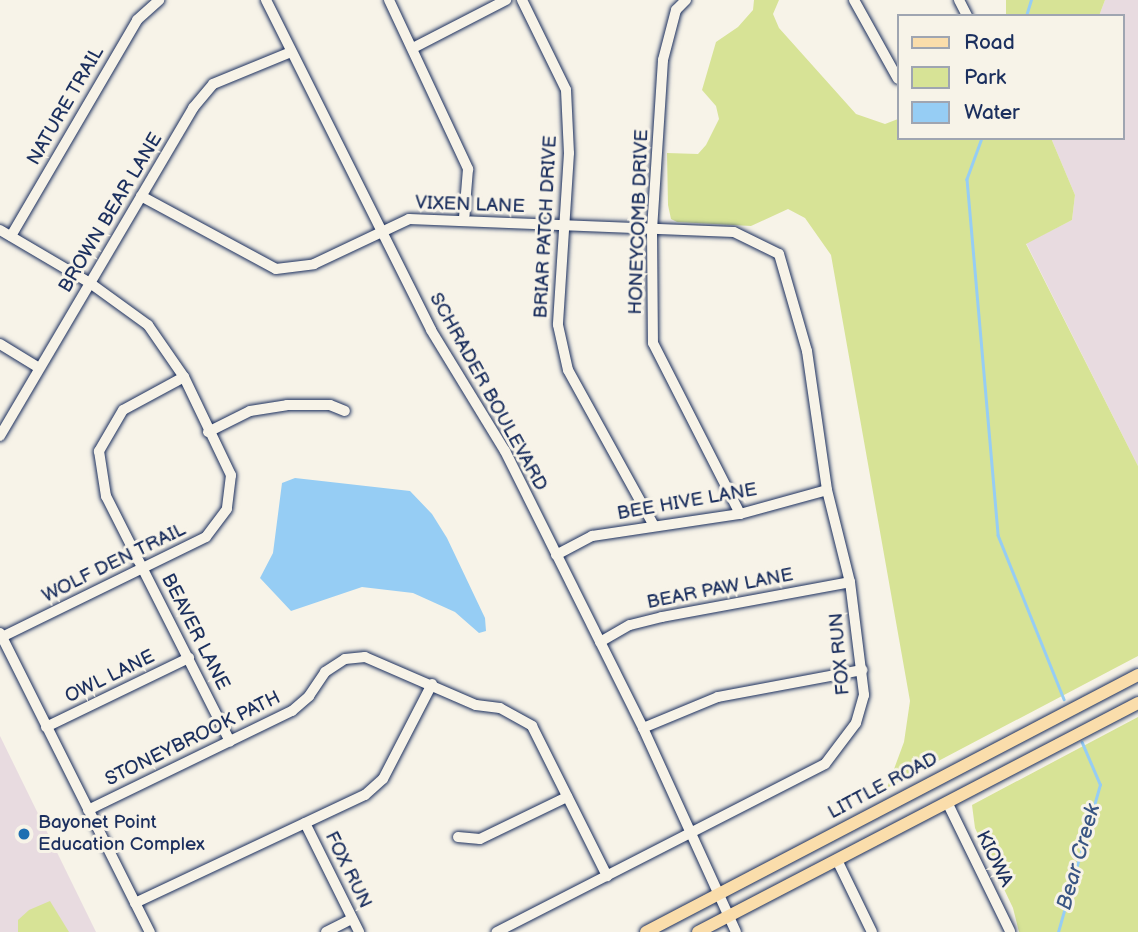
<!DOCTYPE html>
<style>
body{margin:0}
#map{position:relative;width:1138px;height:932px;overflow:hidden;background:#f7f3e8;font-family:"Balsamiq Sans",sans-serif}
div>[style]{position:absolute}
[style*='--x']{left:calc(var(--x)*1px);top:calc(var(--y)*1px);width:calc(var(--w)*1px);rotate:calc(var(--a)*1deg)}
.built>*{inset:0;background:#e8dbe0}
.green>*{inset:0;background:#d7e396}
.water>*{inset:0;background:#96cdf4}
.stream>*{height:2.5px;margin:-1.25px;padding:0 1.25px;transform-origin:1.25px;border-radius:1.25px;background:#96cdf4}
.roads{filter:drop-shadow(0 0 2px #1b2f5e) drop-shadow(0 0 2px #1b2f5e)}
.minor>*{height:10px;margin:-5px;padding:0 5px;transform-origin:5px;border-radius:5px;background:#f7f3e8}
.major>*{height:12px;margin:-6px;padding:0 6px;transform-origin:6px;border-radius:6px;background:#faddab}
.dots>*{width:19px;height:19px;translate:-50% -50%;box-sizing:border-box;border:4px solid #f7f3e8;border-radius:50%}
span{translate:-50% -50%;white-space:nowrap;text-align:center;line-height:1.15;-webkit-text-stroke:6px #f7f3e8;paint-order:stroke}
.street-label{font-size:19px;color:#1b2f5e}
.poi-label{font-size:19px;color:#1b2f5e}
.left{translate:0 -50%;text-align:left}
.water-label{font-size:21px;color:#3a5684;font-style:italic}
.legend{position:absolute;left:897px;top:14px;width:228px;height:126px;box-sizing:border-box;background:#f7f3e8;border:2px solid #9fa5b1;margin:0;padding:9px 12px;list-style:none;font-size:21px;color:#1b2f5e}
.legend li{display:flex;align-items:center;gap:14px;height:35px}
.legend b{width:35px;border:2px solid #9fa5b1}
</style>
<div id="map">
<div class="built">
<div style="clip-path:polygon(1105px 0,1138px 0,1138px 466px,1026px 243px,1072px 220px,1075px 195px,1051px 138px,1122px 138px,1122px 16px,1099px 16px)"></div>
<div style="clip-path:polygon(0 736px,96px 932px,0 932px)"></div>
</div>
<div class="green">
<div style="clip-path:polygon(754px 0,779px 0,773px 14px,779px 28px,856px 114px,885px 124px,898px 119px,898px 138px,1051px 138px,1075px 195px,1072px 220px,1026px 244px,1138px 466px,1138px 656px,887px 788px,904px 742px,910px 701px,831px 255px,805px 218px,788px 209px,751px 226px,677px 222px,671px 219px,668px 205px,667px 153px,698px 154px,706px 145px,719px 119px,716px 106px,702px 90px,716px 42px,738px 27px,753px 10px)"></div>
<div style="clip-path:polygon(1006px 0,1105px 0,1099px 16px,1006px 16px)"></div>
<div style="clip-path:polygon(1138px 717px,1138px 932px,1019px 932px,1013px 908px,975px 828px,972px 805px)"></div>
<div style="clip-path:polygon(50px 901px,69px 932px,18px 932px,18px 920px,29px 910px)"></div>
</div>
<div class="water">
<div style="clip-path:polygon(295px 478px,410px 491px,432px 514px,447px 538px,485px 618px,486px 631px,479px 633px,455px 612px,413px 593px,362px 587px,291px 611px,260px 578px,273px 553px,282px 483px)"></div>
</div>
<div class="stream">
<div style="--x:1026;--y:16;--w:17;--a:-73"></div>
<div style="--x:982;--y:138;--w:44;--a:110.1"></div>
<div style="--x:967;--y:179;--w:357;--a:85"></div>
<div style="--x:998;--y:535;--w:177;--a:68.1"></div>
<div style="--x:1058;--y:932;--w:153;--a:-74.1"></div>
<div style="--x:1100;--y:785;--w:46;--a:-113.2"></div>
</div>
<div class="roads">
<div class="minor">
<div style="--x:266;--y:0;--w:369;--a:63.4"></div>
<div style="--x:431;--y:330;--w:142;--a:58.6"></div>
<div style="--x:505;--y:451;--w:309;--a:63.5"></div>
<div style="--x:643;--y:728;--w:224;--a:65.5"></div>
<div style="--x:389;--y:0;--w:187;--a:64.9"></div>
<div style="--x:468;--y:169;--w:49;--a:94.7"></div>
<div style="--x:522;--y:0;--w:100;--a:63.9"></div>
<div style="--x:566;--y:90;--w:63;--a:87.3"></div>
<div style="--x:569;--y:153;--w:172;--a:93.7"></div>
<div style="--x:558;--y:325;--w:46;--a:77.5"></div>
<div style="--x:568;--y:370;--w:178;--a:61.1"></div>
<div style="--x:686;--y:0;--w:14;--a:135"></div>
<div style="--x:676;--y:10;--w:52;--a:104.6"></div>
<div style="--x:663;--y:60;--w:171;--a:93.7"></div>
<div style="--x:652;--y:231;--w:112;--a:89.5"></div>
<div style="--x:653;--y:343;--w:192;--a:63"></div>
<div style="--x:854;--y:0;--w:90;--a:60.9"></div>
<div style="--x:959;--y:0;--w:18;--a:63"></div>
<div style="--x:413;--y:48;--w:105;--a:-27.3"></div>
<div style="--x:141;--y:196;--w:153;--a:28.4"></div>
<div style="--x:276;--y:269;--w:38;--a:-7"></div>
<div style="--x:314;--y:264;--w:105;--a:-25.3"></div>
<div style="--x:409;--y:219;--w:325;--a:2.3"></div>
<div style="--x:734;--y:232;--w:50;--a:26.1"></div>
<div style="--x:779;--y:254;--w:101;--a:73.9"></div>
<div style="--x:807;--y:351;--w:140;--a:81.8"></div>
<div style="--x:827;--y:490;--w:95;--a:76"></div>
<div style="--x:850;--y:582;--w:114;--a:82.9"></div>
<div style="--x:864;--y:695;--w:29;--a:106"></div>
<div style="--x:856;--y:723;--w:51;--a:127.1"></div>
<div style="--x:825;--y:764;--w:369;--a:152.9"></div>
<div style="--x:0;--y:230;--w:104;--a:30.5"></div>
<div style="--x:90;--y:283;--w:72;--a:35.9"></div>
<div style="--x:148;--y:325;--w:63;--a:55.3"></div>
<div style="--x:184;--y:377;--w:109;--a:64.4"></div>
<div style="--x:231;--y:475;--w:34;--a:97"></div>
<div style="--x:227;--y:509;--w:35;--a:127"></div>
<div style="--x:206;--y:537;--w:227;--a:153.9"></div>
<div style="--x:11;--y:236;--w:250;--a:-59.7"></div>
<div style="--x:137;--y:20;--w:30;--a:-42"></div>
<div style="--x:0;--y:344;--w:46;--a:31.6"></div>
<div style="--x:184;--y:377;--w:69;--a:151.6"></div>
<div style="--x:123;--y:410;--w:48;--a:120.3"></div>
<div style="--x:99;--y:451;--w:46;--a:81.2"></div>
<div style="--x:106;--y:496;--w:275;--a:63.2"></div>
<div style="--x:208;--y:432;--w:47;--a:-26.6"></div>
<div style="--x:250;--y:411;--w:37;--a:-9"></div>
<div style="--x:287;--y:405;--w:43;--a:0"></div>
<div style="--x:330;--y:405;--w:16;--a:22"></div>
<div style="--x:0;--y:436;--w:381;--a:-59.5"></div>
<div style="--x:193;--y:108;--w:31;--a:-50"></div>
<div style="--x:213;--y:84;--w:84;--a:-22.3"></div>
<div style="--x:556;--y:555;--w:41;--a:-27.8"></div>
<div style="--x:592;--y:536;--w:150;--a:-8.5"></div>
<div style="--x:740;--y:514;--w:90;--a:-15.4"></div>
<div style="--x:0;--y:633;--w:335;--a:63.4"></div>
<div style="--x:600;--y:642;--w:34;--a:-30"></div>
<div style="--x:630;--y:625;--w:33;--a:-14"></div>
<div style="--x:662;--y:617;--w:191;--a:-10.5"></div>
<div style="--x:46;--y:727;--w:159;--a:-25.8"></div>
<div style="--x:643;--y:728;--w:81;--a:-22.5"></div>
<div style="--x:718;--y:697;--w:147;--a:-10.6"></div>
<div style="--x:947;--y:802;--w:144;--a:64"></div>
<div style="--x:88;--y:810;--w:227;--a:-25.9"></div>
<div style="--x:292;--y:711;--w:23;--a:-41"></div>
<div style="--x:309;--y:696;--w:29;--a:-56"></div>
<div style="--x:325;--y:672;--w:24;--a:-33"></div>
<div style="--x:345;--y:659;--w:20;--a:-6"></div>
<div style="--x:365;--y:657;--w:121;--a:23.4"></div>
<div style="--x:476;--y:705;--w:24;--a:7"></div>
<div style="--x:500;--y:708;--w:37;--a:29"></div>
<div style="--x:532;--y:726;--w:168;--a:63.4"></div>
<div style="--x:305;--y:823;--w:122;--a:63.6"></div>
<div style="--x:458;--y:837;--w:22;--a:5"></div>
<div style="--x:480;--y:839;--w:97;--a:-25.8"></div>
<div style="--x:837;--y:860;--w:80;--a:64.1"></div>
<div style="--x:135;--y:903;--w:254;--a:-25.2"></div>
<div style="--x:365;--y:795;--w:24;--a:-42"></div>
<div style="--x:383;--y:779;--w:107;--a:-62.7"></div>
<div style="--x:326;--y:932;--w:29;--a:-27"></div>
</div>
<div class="major">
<div style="--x:646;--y:932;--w:555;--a:-27.58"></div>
<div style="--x:698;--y:932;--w:496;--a:-27.5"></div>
</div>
</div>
<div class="dots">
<div style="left:24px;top:834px;background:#1f6fb2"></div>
</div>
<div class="street-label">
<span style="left:66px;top:106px;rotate:-60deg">NATURE TRAIL</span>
<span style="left:470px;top:205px;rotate:2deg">VIXEN LANE</span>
<span style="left:111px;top:213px;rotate:-59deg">BROWN BEAR LANE</span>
<span style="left:639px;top:222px;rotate:-88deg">HONEYCOMB DRIVE</span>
<span style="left:546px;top:227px;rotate:-87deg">BRIAR PATCH DRIVE</span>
<span style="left:488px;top:392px;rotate:61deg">SCHRADER BOULEVARD</span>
<span style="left:687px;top:502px;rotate:-10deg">BEE HIVE LANE</span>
<span style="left:114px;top:563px;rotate:-26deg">WOLF DEN TRAIL</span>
<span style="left:720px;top:589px;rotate:-11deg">BEAR PAW LANE</span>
<span style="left:195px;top:632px;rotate:63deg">BEAVER LANE</span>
<span style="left:840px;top:654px;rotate:-95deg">FOX RUN</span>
<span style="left:110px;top:677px;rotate:-26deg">OWL LANE</span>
<span style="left:193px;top:739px;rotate:-26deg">STONEYBROOK PATH</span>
<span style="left:883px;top:786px;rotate:-28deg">LITTLE ROAD</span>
<span style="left:994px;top:859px;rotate:64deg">KIOWA</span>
<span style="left:348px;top:870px;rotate:64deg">FOX RUN</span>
</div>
<div class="poi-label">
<span class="left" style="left:38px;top:834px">Bayonet Point<br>Education Complex</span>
</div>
<div class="water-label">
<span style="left:1079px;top:857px;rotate:-74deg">Bear Creek</span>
</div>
<ul class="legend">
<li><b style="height:9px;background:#faddab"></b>Road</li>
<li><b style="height:19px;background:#d7e396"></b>Park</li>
<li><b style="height:19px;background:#96cdf4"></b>Water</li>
</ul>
</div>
